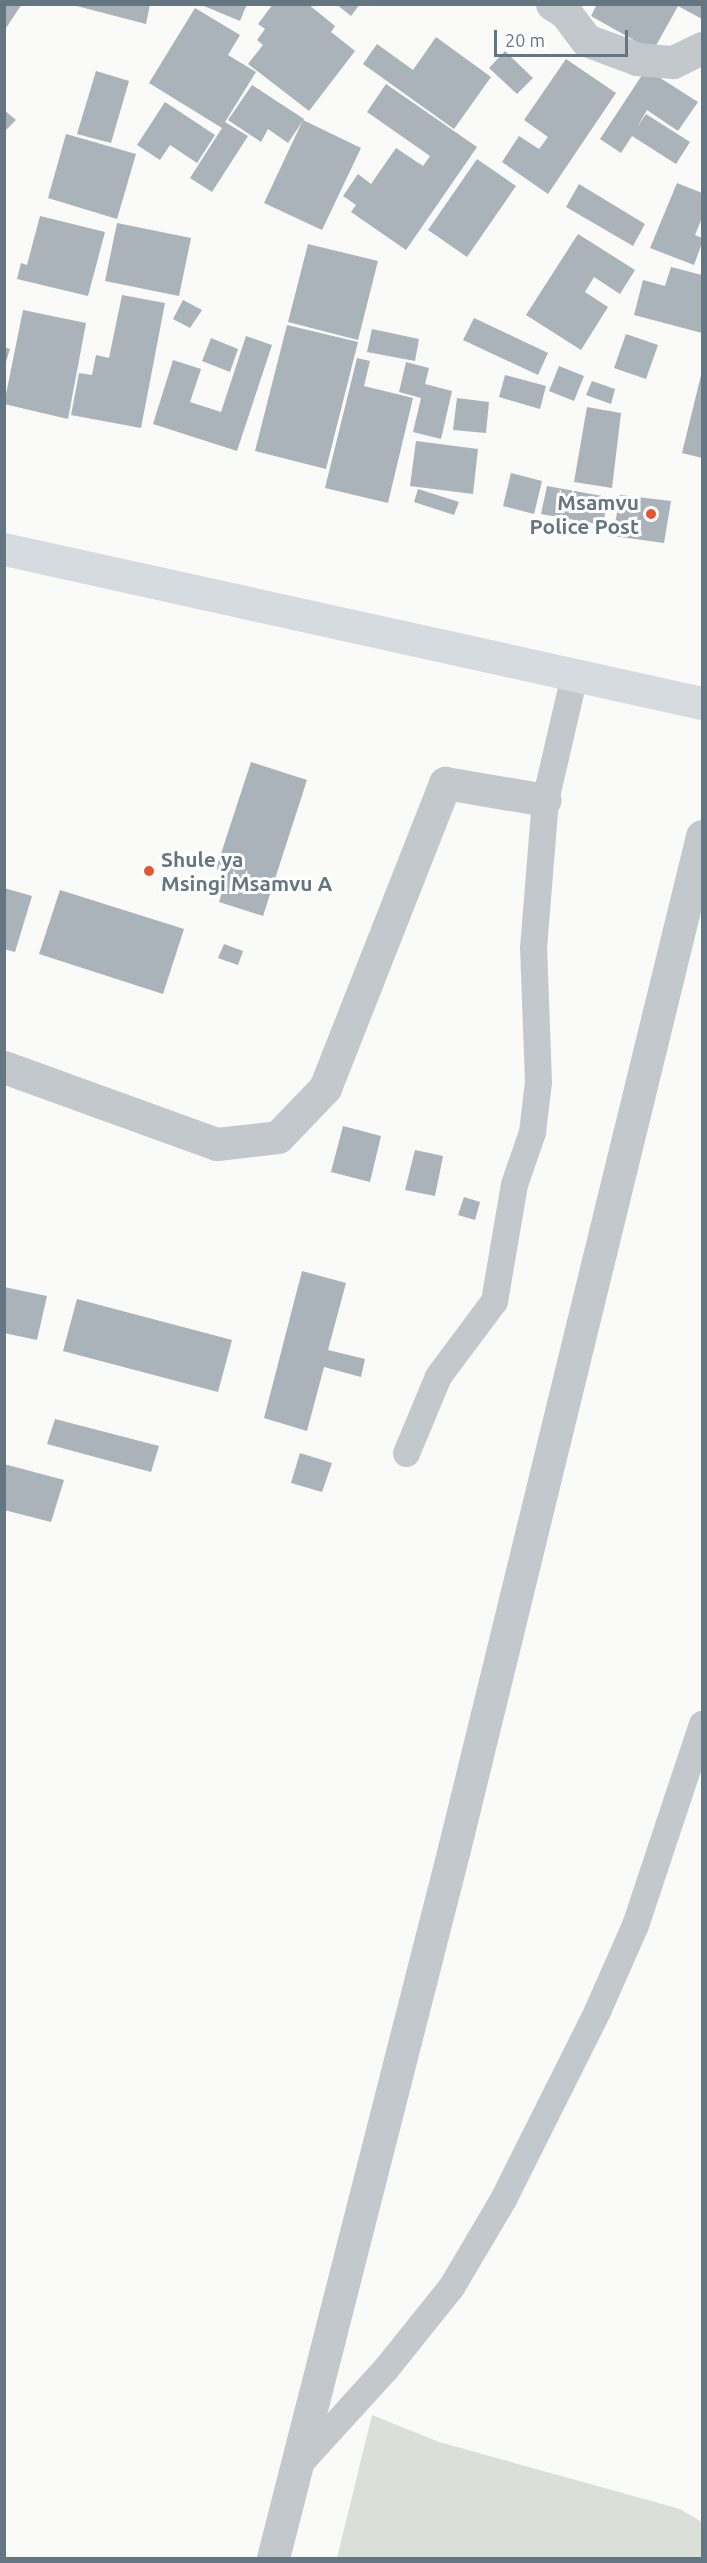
<!DOCTYPE html>
<style>
body{margin:0}
#map{position:relative;width:707px;height:2563px;overflow:hidden;background:#fafaf8;font-family:Ubuntu,sans-serif}
div>[style]{position:absolute}
[style*='--x']{left:calc(var(--x)*1px);top:calc(var(--y)*1px);width:calc(var(--w)*1px);rotate:calc(var(--a)*1deg)}
.green>*{inset:0;background:#dadfd7}
.building>*{inset:0;background:#aab3b9}
.service>*{height:27px;margin:-13.5px;padding:0 13.5px;transform-origin:13.5px;border-radius:13.5px;background:#c3c8cc}
.minor>*{height:33px;margin:-16.5px;padding:0 16.5px;transform-origin:16.5px;border-radius:16.5px;background:#c3c8cc}
.tertiary>*{height:33px;margin:-16.5px;padding:0 16.5px;transform-origin:16.5px;border-radius:16.5px;background:#c3c8cc}
.secondary>*{height:33px;margin:-16.5px;padding:0 16.5px;transform-origin:16.5px;border-radius:16.5px;background:#d6dbdf}
.dots>*{width:16px;height:16px;translate:-50% -50%;box-sizing:border-box;border:3px solid #fff;border-radius:50%}
span{translate:-50% -50%;white-space:nowrap;text-align:center;line-height:1.15;-webkit-text-stroke:6px #fff;paint-order:stroke}
.poi-label{font-size:21px;color:#657683;font-weight:700}
.right{translate:-100% -50%;text-align:right}
.left{translate:0 -50%;text-align:left}
.frame{position:absolute;inset:0;border:6px solid #657683;pointer-events:none}
.scale{position:absolute;left:494px;top:30px;width:134px;height:27px;box-sizing:border-box;border:3px solid #657683;border-top:0;padding-left:8px;font-size:18px;line-height:21px;white-space:nowrap;color:#657683;-webkit-text-stroke:4px #fff;paint-order:stroke}
</style>
<div id="map">
<div class="green">
<div style="clip-path:polygon(372px 2415px,439px 2442px,680px 2509px,702px 2522px,702px 2558px,337px 2558px)"></div>
</div>
<div class="building">
<div style="clip-path:polygon(4px 4px,22px 4px,4px 31px)"></div>
<div style="clip-path:polygon(69px 4px,150px 4px,146px 24px)"></div>
<div style="clip-path:polygon(199px 4px,247px 4px,240px 21px)"></div>
<div style="clip-path:polygon(273px 4px,308px 4px,335px 26px,331px 32px,355px 51px,309px 111px,248px 64px,263px 45px,257px 40px,265px 29px,258px 24px)"></div>
<div style="clip-path:polygon(336px 4px,360px 4px,351px 16px)"></div>
<div style="clip-path:polygon(597px 4px,702px 4px,702px 19px,678px 6px,653px 51px,591px 16px)"></div>
<div style="clip-path:polygon(195px 8px,240px 35px,228px 55px,256px 72px,225px 122px,248px 136px,212px 192px,190px 178px,222px 128px,149px 83px)"></div>
<div style="clip-path:polygon(436px 37px,491px 77px,454px 129px,363px 64px,377px 44px,413px 70px)"></div>
<div style="clip-path:polygon(505px 51px,533px 78px,517px 94px,489px 68px)"></div>
<div style="clip-path:polygon(566px 59px,616px 93px,548px 194px,502px 162px,519px 136px,539px 149px,548px 137px,524px 120px)"></div>
<div style="clip-path:polygon(646px 69px,698px 102px,678px 131px,647px 110px,637px 127px,646px 114px,690px 142px,676px 164px,632px 136px,621px 153px,600px 139px)"></div>
<div style="clip-path:polygon(96px 71px,129px 81px,111px 143px,77px 134px)"></div>
<div style="clip-path:polygon(386px 84px,477px 147px,406px 250px,351px 212px,356px 205px,343px 196px,358px 174px,371px 184px,396px 148px,423px 166px,430px 156px,367px 112px)"></div>
<div style="clip-path:polygon(252px 85px,304px 119px,288px 143px,268px 129px,261px 142px,228px 120px)"></div>
<div style="clip-path:polygon(165px 102px,215px 135px,197px 163px,170px 145px,160px 160px,137px 145px)"></div>
<div style="clip-path:polygon(4px 110px,16px 120px,4px 132px)"></div>
<div style="clip-path:polygon(303px 120px,361px 148px,322px 230px,264px 203px)"></div>
<div style="clip-path:polygon(66px 134px,136px 154px,117px 219px,48px 198px)"></div>
<div style="clip-path:polygon(477px 159px,516px 186px,467px 257px,428px 230px)"></div>
<div style="clip-path:polygon(677px 183px,702px 193px,702px 218px,695px 235px,702px 238px,702px 243px,694px 265px,650px 248px)"></div>
<div style="clip-path:polygon(579px 184px,645px 224px,633px 246px,566px 207px)"></div>
<div style="clip-path:polygon(40px 216px,105px 232px,88px 296px,17px 279px,21px 263px,27px 265px)"></div>
<div style="clip-path:polygon(117px 223px,191px 238px,179px 296px,105px 281px)"></div>
<div style="clip-path:polygon(578px 234px,635px 270px,620px 294px,594px 277px,585px 292px,608px 307px,581px 350px,526px 315px)"></div>
<div style="clip-path:polygon(308px 244px,378px 261px,358px 340px,288px 322px)"></div>
<div style="clip-path:polygon(671px 267px,702px 275px,702px 333px,634px 315px,643px 280px,665px 286px)"></div>
<div style="clip-path:polygon(122px 295px,165px 303px,141px 428px,71px 415px,79px 373px,92px 375px,96px 355px,109px 358px)"></div>
<div style="clip-path:polygon(183px 300px,202px 310px,190px 328px,173px 319px)"></div>
<div style="clip-path:polygon(23px 310px,86px 323px,68px 419px,4px 404px)"></div>
<div style="clip-path:polygon(474px 318px,548px 353px,538px 375px,463px 340px)"></div>
<div style="clip-path:polygon(287px 325px,358px 342px,326px 469px,255px 451px)"></div>
<div style="clip-path:polygon(372px 329px,419px 339px,415px 361px,367px 352px)"></div>
<div style="clip-path:polygon(626px 334px,658px 345px,646px 379px,614px 368px)"></div>
<div style="clip-path:polygon(246px 336px,272px 345px,237px 451px,153px 424px,173px 360px,201px 369px,190px 402px,221px 412px)"></div>
<div style="clip-path:polygon(211px 338px,238px 349px,230px 372px,202px 361px)"></div>
<div style="clip-path:polygon(4px 347px,10px 349px,5px 365px,4px 365px)"></div>
<div style="clip-path:polygon(357px 358px,370px 361px,364px 386px,413px 398px,388px 503px,325px 488px)"></div>
<div style="clip-path:polygon(406px 362px,429px 368px,425px 384px,452px 391px,441px 439px,413px 432px,421px 398px,399px 392px)"></div>
<div style="clip-path:polygon(559px 366px,584px 376px,574px 401px,549px 391px)"></div>
<div style="clip-path:polygon(702px 371px,702px 458px,682px 453px)"></div>
<div style="clip-path:polygon(505px 375px,546px 386px,540px 409px,499px 397px)"></div>
<div style="clip-path:polygon(592px 381px,615px 389px,611px 404px,586px 395px)"></div>
<div style="clip-path:polygon(457px 398px,489px 402px,486px 433px,453px 430px)"></div>
<div style="clip-path:polygon(587px 407px,621px 413px,612px 488px,574px 482px)"></div>
<div style="clip-path:polygon(416px 441px,478px 449px,473px 494px,410px 486px)"></div>
<div style="clip-path:polygon(511px 473px,542px 481px,534px 514px,503px 506px)"></div>
<div style="clip-path:polygon(547px 486px,608px 497px,603px 525px,541px 514px)"></div>
<div style="clip-path:polygon(418px 489px,459px 502px,454px 515px,414px 502px)"></div>
<div style="clip-path:polygon(620px 495px,671px 501px,664px 543px,613px 536px)"></div>
<div style="clip-path:polygon(251px 762px,307px 780px,263px 916px,219px 902px,228px 872px,216px 869px)"></div>
<div style="clip-path:polygon(4px 888px,32px 896px,15px 952px,4px 949px)"></div>
<div style="clip-path:polygon(60px 890px,184px 929px,163px 994px,39px 954px)"></div>
<div style="clip-path:polygon(224px 944px,243px 951px,238px 965px,218px 958px)"></div>
<div style="clip-path:polygon(343px 1126px,381px 1136px,370px 1182px,331px 1172px)"></div>
<div style="clip-path:polygon(415px 1150px,443px 1156px,435px 1196px,405px 1190px)"></div>
<div style="clip-path:polygon(464px 1197px,480px 1202px,475px 1220px,458px 1215px)"></div>
<div style="clip-path:polygon(302px 1271px,346px 1283px,328px 1350px,365px 1359px,361px 1377px,324px 1367px,307px 1431px,264px 1418px)"></div>
<div style="clip-path:polygon(4px 1287px,47px 1296px,37px 1340px,4px 1333px)"></div>
<div style="clip-path:polygon(77px 1299px,232px 1340px,218px 1392px,63px 1351px)"></div>
<div style="clip-path:polygon(55px 1419px,159px 1446px,151px 1472px,47px 1444px)"></div>
<div style="clip-path:polygon(300px 1453px,332px 1463px,322px 1492px,291px 1483px)"></div>
<div style="clip-path:polygon(4px 1464px,64px 1480px,51px 1522px,4px 1510px)"></div>
</div>
<div class="service">
<div style="--x:406;--y:1453;--w:83;--a:-67.4"></div>
<div style="--x:438;--y:1376;--w:94;--a:-53.3"></div>
<div style="--x:494;--y:1301;--w:119;--a:-80.3"></div>
<div style="--x:514;--y:1184;--w:55;--a:-70.9"></div>
<div style="--x:532;--y:1132;--w:50;--a:-83.2"></div>
<div style="--x:538;--y:1082;--w:134;--a:-92.1"></div>
<div style="--x:533;--y:948;--w:148;--a:-85.4"></div>
<div style="--x:545;--y:800;--w:128;--a:-76.9"></div>
<div style="--x:295;--y:2468;--w:135;--a:-47.7"></div>
<div style="--x:386;--y:2368;--w:104;--a:-51.3"></div>
<div style="--x:451;--y:2287;--w:102;--a:-59.4"></div>
<div style="--x:503;--y:2199;--w:210;--a:-63.4"></div>
<div style="--x:597;--y:2011;--w:94;--a:-66.2"></div>
<div style="--x:635;--y:1925;--w:212;--a:-71.6"></div>
</div>
<div class="minor">
<div style="--x:552;--y:4;--w:15;--a:32"></div>
<div style="--x:565;--y:12;--w:35;--a:53"></div>
<div style="--x:586;--y:40;--w:54;--a:20.4"></div>
<div style="--x:637;--y:59;--w:36;--a:5"></div>
<div style="--x:673;--y:62;--w:32;--a:-26"></div>
<div style="--x:4;--y:1067;--w:226;--a:19.9"></div>
<div style="--x:217;--y:1144;--w:61;--a:-6.5"></div>
<div style="--x:278;--y:1137;--w:68;--a:-46.2"></div>
<div style="--x:325;--y:1088;--w:328;--a:-68.5"></div>
<div style="--x:445;--y:783;--w:101;--a:9.6"></div>
</div>
<div class="tertiary">
<div style="--x:273;--y:2558;--w:732;--a:-75.68"></div>
<div style="--x:454;--y:1849;--w:1043;--a:-76.24"></div>
</div>
<div class="secondary">
<div style="--x:4;--y:549;--w:715;--a:12.44"></div>
</div>
<div class="dots">
<div style="left:651px;top:514px;background:#e4572e"></div>
<div style="left:149px;top:871px;background:#e4572e"></div>
</div>
<div class="poi-label">
<span class="right" style="left:639px;top:514px">Msamvu<br>Police Post</span>
<span class="left" style="left:161px;top:871px">Shule ya<br>Msingi Msamvu A</span>
</div>
<div class="frame"></div>
<div class="scale">20 m</div>
</div>
